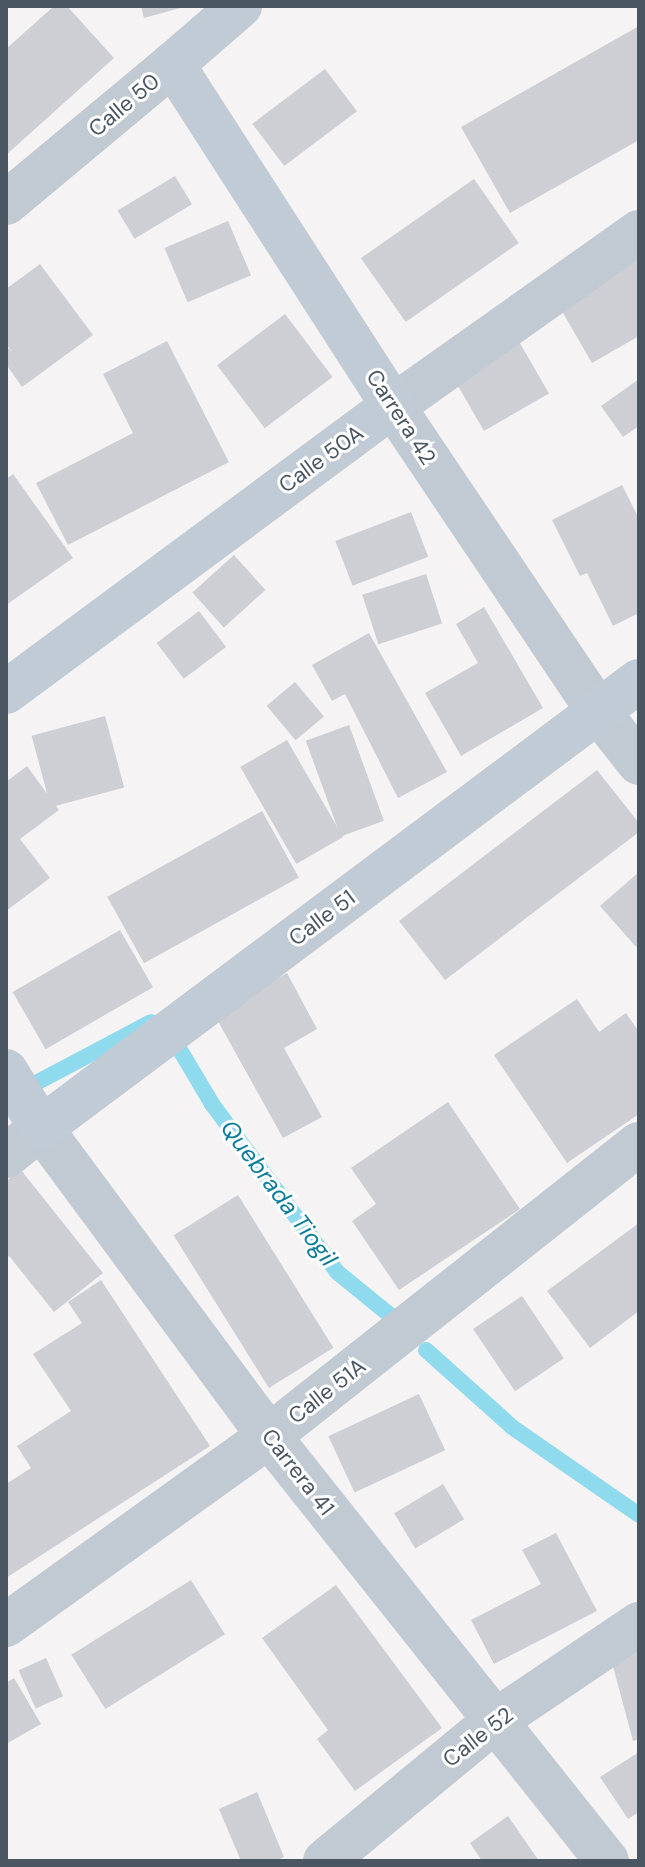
<!DOCTYPE html>
<style>
body{margin:0}
#map{position:relative;width:645px;height:1867px;overflow:hidden;background:#f5f3f3;font-family:"DM Sans",sans-serif}
div>[style]{position:absolute}
.stream>*{height:16px;margin:-8px;padding:0 8px;transform-origin:8px;border-radius:8px;background:#90daee}
.building>*{inset:0;background:#cdcfd5;transform-origin:0 0}
.street>*{height:44px;margin:-22px;padding:0 22px;transform-origin:22px;border-radius:22px;background:#c1cad2}
.secondary>*{height:44px;margin:-22px;padding:0 22px;transform-origin:22px;border-radius:22px;background:#c1cbd6}
span{translate:-50% -50%;white-space:nowrap;text-align:center;line-height:1.15;-webkit-text-stroke:6px #fff;paint-order:stroke}
.street-label{font-size:22px;color:#4a5661}
.water-label{font-size:24px;color:#0c7c9b;font-style:italic}
.frame{position:absolute;inset:0;border:8px solid #4a5661;pointer-events:none}
</style>
<div id="map">
<div class="stream">
<i style="left:180px;top:1050px;width:63px;rotate:59.3deg"></i>
<i style="left:212px;top:1104px;width:209px;rotate:53.3deg"></i>
<i style="left:337px;top:1272px;width:76px;rotate:39.1deg"></i>
<i style="left:36px;top:1083px;width:130px;rotate:-27.9deg"></i>
<i style="left:426px;top:1350px;width:115px;rotate:41.8deg"></i>
<i style="left:512px;top:1427px;width:155px;rotate:34.7deg"></i>
</div>
<div class="building">
<i style="clip-path:polygon(54px 6px,67px 6px,114px 58px,6px 155px,6px 49px)"></i>
<i style="clip-path:polygon(141px 6px,183px 6px,184px 7px,144px 18px)"></i>
<i style="clip-path:polygon(639px 26px,639px 140px,510px 213px,461px 127px)"></i>
<i style="left:325px;top:69px;width:53px;height:91px;rotate:53deg"></i>
<i style="left:175px;top:176px;width:33px;height:67px;rotate:59deg"></i>
<i style="left:474px;top:179px;width:78px;height:138px;rotate:55deg"></i>
<i style="left:228px;top:221px;width:59px;height:69px;rotate:67deg"></i>
<i style="clip-path:polygon(639px 252px,639px 336px,592px 363px,556px 301px)"></i>
<i style="clip-path:polygon(40px 264px,93px 335px,22px 387px,6px 364px,6px 346px,12px 352px,6px 344px,6px 289px)"></i>
<i style="left:285px;top:314px;width:79px;height:85px;rotate:53deg"></i>
<i style="left:517px;top:338px;width:64px;height:75px;rotate:60deg"></i>
<i style="clip-path:polygon(167px 341px,229px 462px,68px 545px,36px 483px,133px 433px,103px 374px)"></i>
<i style="clip-path:polygon(639px 379px,639px 426px,623px 437px,601px 406px)"></i>
<i style="clip-path:polygon(13px 474px,73px 558px,6px 605px,6px 479px)"></i>
<i style="clip-path:polygon(622px 485px,639px 519px,639px 613px,613px 626px,587px 573px,580px 576px,552px 520px)"></i>
<i style="left:411px;top:512px;width:48px;height:81px;rotate:69deg"></i>
<i style="left:234px;top:555px;width:47px;height:56px;rotate:48deg"></i>
<i style="left:426px;top:574px;width:52px;height:67px;rotate:72deg"></i>
<i style="clip-path:polygon(484px 607px,543px 708px,461px 756px,425px 693px,478px 663px,456px 624px)"></i>
<i style="left:199px;top:611px;width:45px;height:53px;rotate:53deg"></i>
<i style="clip-path:polygon(369px 633px,447px 772px,398px 798px,345px 694px,332px 701px,312px 665px)"></i>
<i style="left:295px;top:682px;width:45px;height:37px;rotate:50deg"></i>
<i style="left:105px;top:716px;width:74px;height:76px;rotate:75deg"></i>
<i style="left:349px;top:725px;width:102px;height:46px;rotate:70deg"></i>
<i style="left:287px;top:740px;width:112px;height:54px;rotate:60deg"></i>
<i style="clip-path:polygon(27px 766px,59px 810px,20px 839px,50px 878px,6px 911px,6px 782px)"></i>
<i style="clip-path:polygon(597px 770px,639px 823px,639px 832px,445px 980px,399px 921px)"></i>
<i style="left:262px;top:811px;width:76px;height:177px;rotate:61deg"></i>
<i style="clip-path:polygon(639px 872px,639px 944px,636px 947px,600px 906px)"></i>
<i style="left:120px;top:930px;width:66px;height:124px;rotate:60deg"></i>
<i style="clip-path:polygon(287px 973px,317px 1029px,284px 1048px,322px 1117px,283px 1138px,214px 1014px)"></i>
<i style="clip-path:polygon(577px 999px,599px 1032px,626px 1013px,639px 1032px,639px 1114px,567px 1163px,494px 1055px)"></i>
<i style="clip-path:polygon(448px 1102px,520px 1209px,399px 1290px,352px 1221px,376px 1204px,351px 1168px)"></i>
<i style="clip-path:polygon(21px 1170px,103px 1273px,54px 1312px,9px 1256px,6px 1258px,6px 1181px)"></i>
<i style="left:238px;top:1195px;width:180px;height:76px;rotate:58deg"></i>
<i style="clip-path:polygon(639px 1223px,639px 1311px,590px 1348px,547px 1291px)"></i>
<i style="clip-path:polygon(101px 1280px,210px 1446px,6px 1578px,6px 1484px,31px 1468px,17px 1446px,71px 1411px,33px 1354px,82px 1323px,68px 1302px)"></i>
<i style="left:522px;top:1296px;width:75px;height:59px;rotate:56deg"></i>
<i style="left:419px;top:1394px;width:62px;height:100px;rotate:65deg"></i>
<i style="left:443px;top:1484px;width:41px;height:57px;rotate:59deg"></i>
<i style="clip-path:polygon(556px 1533px,597px 1611px,494px 1664px,471px 1620px,541px 1584px,522px 1550px)"></i>
<i style="left:191px;top:1580px;width:64px;height:141px;rotate:58deg"></i>
<i style="clip-path:polygon(336px 1585px,442px 1728px,355px 1791px,317px 1739px,328px 1730px,262px 1638px)"></i>
<i style="clip-path:polygon(639px 1651px,639px 1739px,633px 1741px,611px 1659px)"></i>
<i style="left:46px;top:1658px;width:42px;height:30px;rotate:66deg"></i>
<i style="clip-path:polygon(14px 1678px,41px 1724px,6px 1744px,6px 1683px)"></i>
<i style="clip-path:polygon(639px 1752px,639px 1812px,628px 1819px,600px 1777px)"></i>
<i style="clip-path:polygon(257px 1792px,284px 1857px,275px 1861px,241px 1861px,219px 1809px)"></i>
<i style="clip-path:polygon(508px 1816px,539px 1861px,482px 1861px,470px 1843px)"></i>
</div>
<div class="street">
<i style="left:6px;top:203px;width:217px;rotate:-39.8deg"></i>
<i style="left:639px;top:232px;width:301px;rotate:144.7deg"></i>
<i style="left:393px;top:406px;width:367px;rotate:56.1deg"></i>
<i style="left:598px;top:711px;width:66px;rotate:51.7deg"></i>
<i style="left:6px;top:1156px;width:45px;rotate:-38.7deg"></i>
<i style="left:41px;top:1128px;width:383px;rotate:53.5deg"></i>
<i style="left:269px;top:1436px;width:543px;rotate:51.5deg"></i>
<i style="left:6px;top:1625px;width:324px;rotate:-35.7deg"></i>
<i style="left:269px;top:1436px;width:471px;rotate:-38.3deg"></i>
<i style="left:325px;top:1861px;width:220px;rotate:-39.5deg"></i>
<i style="left:495px;top:1721px;width:174px;rotate:-34deg"></i>
</div>
<div class="secondary">
<i style="left:6px;top:692px;width:481px;rotate:-36.5deg"></i>
<i style="left:393px;top:406px;width:407px;rotate:-122.8deg"></i>
<i style="left:173px;top:64px;width:89px;rotate:-40.9deg"></i>
<i style="left:6px;top:1071px;width:67px;rotate:58.4deg"></i>
<i style="left:41px;top:1128px;width:747px;rotate:-36.78deg"></i>
</div>
<div class="street-label">
<span style="left:124px;top:105px;rotate:-40deg">Calle 50</span>
<span style="left:401px;top:417px;rotate:57deg">Carrera 42</span>
<span style="left:321px;top:459px;rotate:-36deg">Calle 50A</span>
<span style="left:322px;top:918px;rotate:-37deg">Calle 51</span>
<span style="left:327px;top:1391px;rotate:-38deg">Calle 51A</span>
<span style="left:298px;top:1472px;rotate:52deg">Carrera 41</span>
<span style="left:478px;top:1737px;rotate:-38deg">Calle 52</span>
</div>
<div class="water-label">
<span style="left:279px;top:1193px;rotate:53deg">Quebrada Tiogil</span>
</div>
<div class="frame"></div>
</div>
